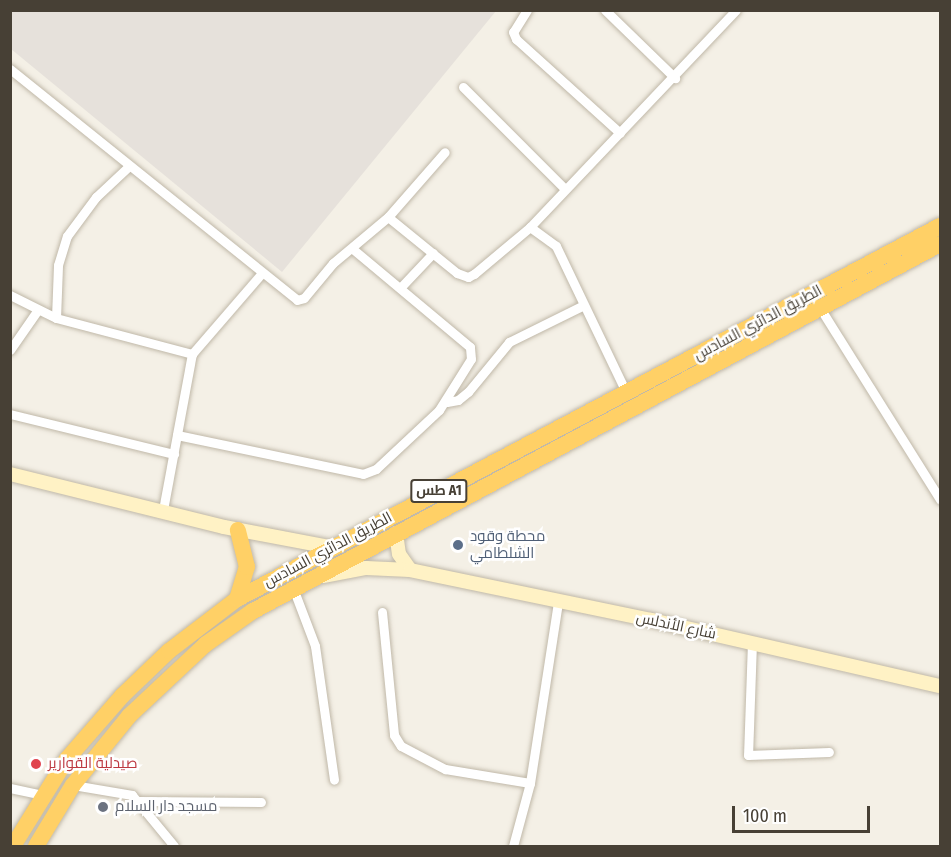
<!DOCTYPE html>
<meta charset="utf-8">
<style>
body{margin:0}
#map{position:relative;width:951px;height:857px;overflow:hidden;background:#f4f0e6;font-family:"Fira Sans Condensed",Cairo,sans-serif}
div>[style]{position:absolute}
.industrial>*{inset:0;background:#e6e1db}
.roads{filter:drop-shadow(0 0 2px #c0b8a8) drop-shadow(0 0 2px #c0b8a8)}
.street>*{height:9px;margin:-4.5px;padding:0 4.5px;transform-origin:4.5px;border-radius:4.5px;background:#fff}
.secondary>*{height:14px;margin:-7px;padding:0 7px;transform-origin:7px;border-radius:7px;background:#fff2c5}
.highway>*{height:16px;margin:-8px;padding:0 8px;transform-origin:8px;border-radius:8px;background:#ffd066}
.dots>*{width:16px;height:16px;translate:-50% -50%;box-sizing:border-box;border:3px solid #fff;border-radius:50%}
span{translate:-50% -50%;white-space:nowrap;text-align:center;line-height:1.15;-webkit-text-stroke:5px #fff;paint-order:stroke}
.shield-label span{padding:2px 4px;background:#fff;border:2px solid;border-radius:4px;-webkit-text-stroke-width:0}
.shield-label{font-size:14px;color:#474035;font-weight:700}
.street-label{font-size:15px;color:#474035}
.service-label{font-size:15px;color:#4e5e75}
.left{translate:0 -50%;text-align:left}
.health-label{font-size:15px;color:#be3a42}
.worship-label{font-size:15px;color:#5b616d}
.frame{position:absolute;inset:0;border:12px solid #474035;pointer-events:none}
.scale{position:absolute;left:732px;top:806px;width:138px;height:27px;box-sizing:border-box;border:3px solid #474035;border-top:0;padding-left:8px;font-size:18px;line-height:21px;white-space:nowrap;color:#474035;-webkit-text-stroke:4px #fff;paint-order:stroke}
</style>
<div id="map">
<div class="industrial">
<i style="clip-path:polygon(10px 11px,11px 10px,496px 11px,282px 272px,11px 49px)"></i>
</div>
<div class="roads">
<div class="street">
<i style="left:527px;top:10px;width:26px;rotate:122deg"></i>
<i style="left:513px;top:32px;width:8px;rotate:67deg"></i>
<i style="left:516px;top:39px;width:140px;rotate:42.1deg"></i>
<i style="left:605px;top:10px;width:98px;rotate:44.2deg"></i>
<i style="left:10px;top:69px;width:368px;rotate:38.8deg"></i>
<i style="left:297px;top:300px;width:7px;rotate:-16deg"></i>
<i style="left:304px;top:298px;width:45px;rotate:-50.4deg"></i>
<i style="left:333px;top:263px;width:72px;rotate:-39.9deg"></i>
<i style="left:388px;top:217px;width:86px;rotate:-48.8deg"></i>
<i style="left:463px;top:87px;width:143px;rotate:45deg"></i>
<i style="left:388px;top:217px;width:89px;rotate:39.1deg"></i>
<i style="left:457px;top:273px;width:12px;rotate:20deg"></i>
<i style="left:468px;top:277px;width:7px;rotate:-27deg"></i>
<i style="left:474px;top:274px;width:73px;rotate:-40deg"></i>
<i style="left:530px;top:227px;width:299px;rotate:-46.5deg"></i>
<i style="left:530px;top:227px;width:32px;rotate:36deg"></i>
<i style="left:556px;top:246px;width:162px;rotate:64.4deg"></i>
<i style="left:400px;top:288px;width:48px;rotate:-46.7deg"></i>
<i style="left:10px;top:295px;width:51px;rotate:26.6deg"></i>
<i style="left:56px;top:318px;width:141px;rotate:14.8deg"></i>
<i style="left:820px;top:308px;width:226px;rotate:57.9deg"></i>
<i style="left:56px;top:318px;width:53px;rotate:-87.8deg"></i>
<i style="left:58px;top:265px;width:30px;rotate:-73deg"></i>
<i style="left:67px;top:236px;width:49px;rotate:-53.4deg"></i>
<i style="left:96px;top:197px;width:45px;rotate:-43.2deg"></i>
<i style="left:10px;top:350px;width:47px;rotate:-55.3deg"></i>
<i style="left:447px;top:402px;width:11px;rotate:-10deg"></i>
<i style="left:458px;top:400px;width:13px;rotate:-39deg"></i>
<i style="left:468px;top:392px;width:65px;rotate:-50.6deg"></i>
<i style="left:509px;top:342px;width:81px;rotate:-26.3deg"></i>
<i style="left:10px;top:414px;width:169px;rotate:13.7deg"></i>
<i style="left:177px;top:435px;width:190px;rotate:11.8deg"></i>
<i style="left:363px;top:474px;width:14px;rotate:-21deg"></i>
<i style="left:376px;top:469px;width:86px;rotate:-43.1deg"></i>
<i style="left:439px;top:410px;width:60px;rotate:-57.9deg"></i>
<i style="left:471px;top:359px;width:12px;rotate:-95deg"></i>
<i style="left:470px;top:347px;width:153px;rotate:-140.1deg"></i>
<i style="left:163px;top:510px;width:159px;rotate:-79.5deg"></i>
<i style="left:192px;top:354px;width:106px;rotate:-49.2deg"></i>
<i style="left:293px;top:588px;width:62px;rotate:69.2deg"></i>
<i style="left:315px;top:646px;width:135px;rotate:81.9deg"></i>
<i style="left:382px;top:612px;width:124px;rotate:84.4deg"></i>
<i style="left:394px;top:735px;width:13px;rotate:58deg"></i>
<i style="left:401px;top:746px;width:50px;rotate:27.6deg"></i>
<i style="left:445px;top:769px;width:86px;rotate:9.4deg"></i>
<i style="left:752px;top:642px;width:113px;rotate:92deg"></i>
<i style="left:748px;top:755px;width:81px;rotate:-2.1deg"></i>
<i style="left:73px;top:785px;width:60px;rotate:9.6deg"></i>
<i style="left:132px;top:795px;width:66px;rotate:50.5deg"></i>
<i style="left:10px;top:788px;width:33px;rotate:12deg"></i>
<i style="left:139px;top:801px;width:122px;rotate:0.5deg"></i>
<i style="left:513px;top:846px;width:65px;rotate:-74.9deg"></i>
<i style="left:530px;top:783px;width:183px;rotate:-81.2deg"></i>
</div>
<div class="secondary">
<i style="left:10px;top:474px;width:220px;rotate:13.9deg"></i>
<i style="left:224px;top:527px;width:108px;rotate:10.7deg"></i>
<i style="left:396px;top:533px;width:21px;rotate:82deg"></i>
<i style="left:399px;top:554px;width:19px;rotate:55deg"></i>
<i style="left:323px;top:576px;width:44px;rotate:-10.5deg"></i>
<i style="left:366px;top:568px;width:44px;rotate:2.6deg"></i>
<i style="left:410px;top:570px;width:246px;rotate:11.7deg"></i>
<i style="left:651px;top:620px;width:296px;rotate:12.9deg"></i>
</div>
<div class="highway">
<i style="left:237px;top:599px;width:34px;rotate:-73deg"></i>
<i style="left:247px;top:567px;width:38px;rotate:-104deg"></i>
<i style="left:13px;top:846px;width:102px;rotate:-58.2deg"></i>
<i style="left:67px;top:759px;width:84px;rotate:-48.9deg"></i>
<i style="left:122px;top:696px;width:65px;rotate:-43.8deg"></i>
<i style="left:169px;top:651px;width:86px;rotate:-37.4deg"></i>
<i style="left:237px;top:599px;width:796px;rotate:-27.95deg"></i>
<i style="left:36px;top:846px;width:71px;rotate:-58.8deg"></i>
<i style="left:73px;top:785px;width:89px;rotate:-50.9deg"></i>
<i style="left:129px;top:716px;width:105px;rotate:-43.1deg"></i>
<i style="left:206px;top:644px;width:57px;rotate:-35.1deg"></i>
<i style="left:253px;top:611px;width:779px;rotate:-28.11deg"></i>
</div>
</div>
<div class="dots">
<i style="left:458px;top:545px;background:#5c6f8a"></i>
<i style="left:36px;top:764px;background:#e0444e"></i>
<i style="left:103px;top:807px;background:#6b7280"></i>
</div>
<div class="shield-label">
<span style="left:439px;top:491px">طس A1</span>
</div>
<div class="street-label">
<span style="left:758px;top:323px;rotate:-28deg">الطريق الدائري السادس</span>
<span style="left:328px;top:550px;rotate:-28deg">الطريق الدائري السادس</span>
<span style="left:676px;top:626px;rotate:12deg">شارع الأندلس</span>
</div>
<div class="service-label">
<span class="left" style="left:470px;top:545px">محطة وقود<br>الشلطامي</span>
</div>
<div class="health-label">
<span class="left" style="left:48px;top:764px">صيدلية القوارير</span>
</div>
<div class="worship-label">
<span class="left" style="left:115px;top:807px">مسجد دار السلام</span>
</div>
<div class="frame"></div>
<div class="scale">100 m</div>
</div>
